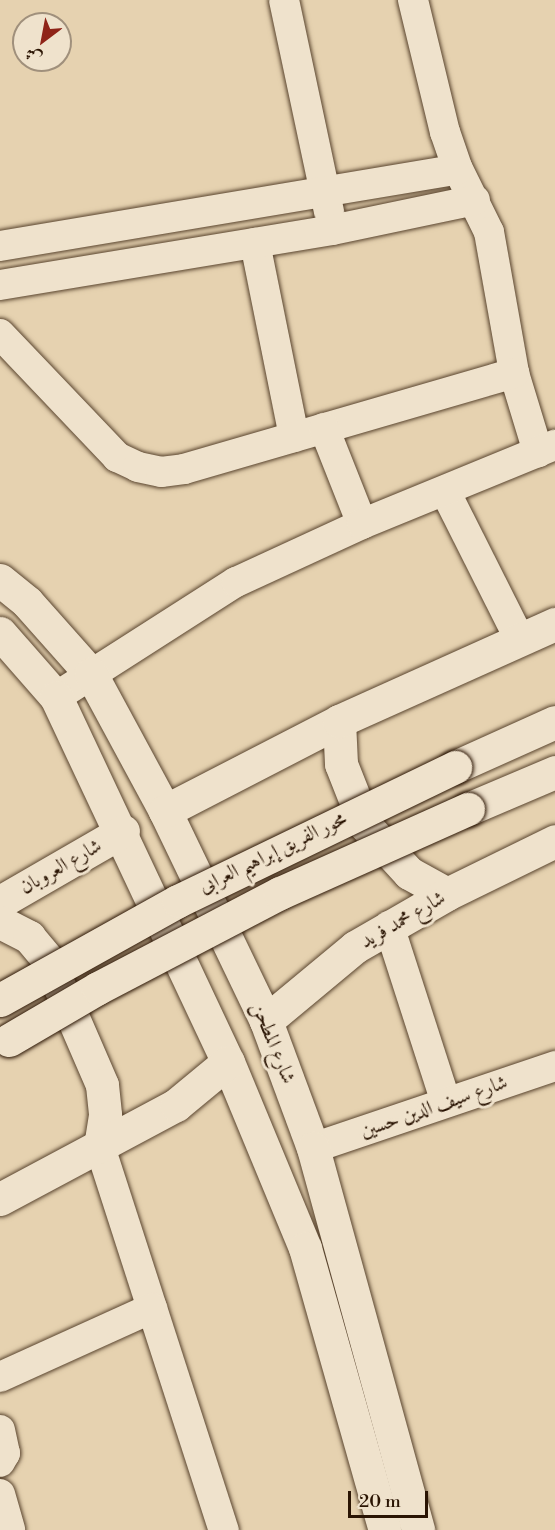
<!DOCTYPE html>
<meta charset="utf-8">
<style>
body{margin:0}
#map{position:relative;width:555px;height:1530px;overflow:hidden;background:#e6d2b0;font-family:"Libre Bodoni",Amiri,serif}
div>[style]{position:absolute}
.roads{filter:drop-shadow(0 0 2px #59442e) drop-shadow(0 0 2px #59442e)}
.minor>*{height:30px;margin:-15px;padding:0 15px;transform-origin:15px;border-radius:15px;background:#efe2cc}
.tertiary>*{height:33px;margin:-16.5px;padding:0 16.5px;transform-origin:16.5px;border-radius:16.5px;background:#efe2cc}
.secondary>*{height:33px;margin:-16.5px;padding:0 16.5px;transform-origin:16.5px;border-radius:16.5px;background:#efe2cc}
.bridges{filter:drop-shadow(0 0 2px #2a1403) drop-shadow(0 0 2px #2a1403)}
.secondary-bridge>*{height:33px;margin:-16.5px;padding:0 16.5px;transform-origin:16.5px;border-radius:16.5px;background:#efe2cc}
span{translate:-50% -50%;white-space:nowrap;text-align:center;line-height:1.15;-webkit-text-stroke:6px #efe2cc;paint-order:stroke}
.street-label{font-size:20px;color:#2a1403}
.north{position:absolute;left:12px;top:12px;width:60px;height:60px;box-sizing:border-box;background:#efe2cc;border:2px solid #a0907c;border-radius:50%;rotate:212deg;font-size:16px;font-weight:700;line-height:24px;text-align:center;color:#2a1403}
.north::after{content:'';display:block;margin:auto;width:21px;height:27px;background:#8f2418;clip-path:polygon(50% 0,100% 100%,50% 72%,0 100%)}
.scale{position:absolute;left:348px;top:1491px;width:80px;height:27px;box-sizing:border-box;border:3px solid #2a1403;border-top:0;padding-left:8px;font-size:18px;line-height:21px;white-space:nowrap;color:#2a1403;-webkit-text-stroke:4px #efe2cc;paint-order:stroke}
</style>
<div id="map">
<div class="roads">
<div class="minor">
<i style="left:284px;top:0;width:217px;rotate:78deg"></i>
<i style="left:413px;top:0;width:136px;rotate:76.4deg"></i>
<i style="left:445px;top:132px;width:39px;rotate:71deg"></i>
<i style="left:458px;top:169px;width:70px;rotate:63.8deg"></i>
<i style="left:489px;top:232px;width:143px;rotate:79.9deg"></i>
<i style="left:514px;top:373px;width:83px;rotate:73.1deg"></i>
<i style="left:255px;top:243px;width:198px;rotate:78.6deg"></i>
<i style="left:0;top:246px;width:464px;rotate:-9.5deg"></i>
<i style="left:0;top:285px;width:337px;rotate:-9.4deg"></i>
<i style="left:332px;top:230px;width:146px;rotate:-11.8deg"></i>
<i style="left:0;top:334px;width:170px;rotate:46.4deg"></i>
<i style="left:117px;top:457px;width:23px;rotate:25deg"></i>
<i style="left:138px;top:467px;width:24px;rotate:12deg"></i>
<i style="left:161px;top:472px;width:23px;rotate:-7deg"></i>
<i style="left:184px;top:469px;width:344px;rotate:-16.2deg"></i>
<i style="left:324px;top:428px;width:103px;rotate:68.4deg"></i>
<i style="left:445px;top:491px;width:167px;rotate:63.3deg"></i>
<i style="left:56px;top:697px;width:214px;rotate:-32.6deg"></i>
<i style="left:236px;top:582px;width:139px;rotate:-24.7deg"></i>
<i style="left:362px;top:524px;width:209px;rotate:-22.3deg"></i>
<i style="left:389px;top:926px;width:185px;rotate:72.1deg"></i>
<i style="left:100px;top:1147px;width:403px;rotate:72.1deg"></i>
<i style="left:313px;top:1148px;width:256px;rotate:-18.7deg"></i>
<i style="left:0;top:1377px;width:167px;rotate:-24.4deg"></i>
<i style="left:0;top:1430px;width:24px;rotate:78deg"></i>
<i style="left:5px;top:1453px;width:10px;rotate:119deg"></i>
<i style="left:0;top:1494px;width:37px;rotate:74deg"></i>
</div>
<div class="tertiary">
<i style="left:0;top:580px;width:35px;rotate:39deg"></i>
<i style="left:27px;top:602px;width:96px;rotate:48.4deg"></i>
<i style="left:91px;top:674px;width:156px;rotate:61.6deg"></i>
<i style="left:165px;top:811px;width:233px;rotate:64.3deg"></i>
<i style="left:266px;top:1021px;width:135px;rotate:69.7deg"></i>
<i style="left:313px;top:1148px;width:396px;rotate:74.6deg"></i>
<i style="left:0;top:633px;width:85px;rotate:48.8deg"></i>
<i style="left:56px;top:697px;width:403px;rotate:64.8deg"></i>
<i style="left:228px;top:1062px;width:201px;rotate:67.5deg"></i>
<i style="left:305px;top:1248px;width:293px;rotate:74.2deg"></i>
<i style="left:339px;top:721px;width:43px;rotate:87.3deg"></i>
<i style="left:341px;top:764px;width:66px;rotate:68.5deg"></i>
<i style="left:365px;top:825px;width:65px;rotate:47.5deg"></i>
<i style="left:409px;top:873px;width:43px;rotate:28.9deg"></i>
<i style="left:165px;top:811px;width:196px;rotate:-27.3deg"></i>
<i style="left:339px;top:721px;width:237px;rotate:-24.2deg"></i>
<i style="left:0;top:902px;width:142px;rotate:-30deg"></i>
<i style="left:0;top:922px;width:33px;rotate:27deg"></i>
<i style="left:29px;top:937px;width:30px;rotate:50deg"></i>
<i style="left:48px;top:960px;width:136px;rotate:66.6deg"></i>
<i style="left:102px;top:1085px;width:30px;rotate:84deg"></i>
<i style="left:105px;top:1115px;width:32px;rotate:99deg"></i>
<i style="left:266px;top:1021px;width:116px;rotate:-39.7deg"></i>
<i style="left:355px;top:947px;width:106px;rotate:-29.9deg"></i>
<i style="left:447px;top:894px;width:120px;rotate:-26.1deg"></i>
<i style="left:0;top:1199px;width:200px;rotate:-28.1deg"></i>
<i style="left:176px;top:1105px;width:67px;rotate:-39.6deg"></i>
</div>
<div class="secondary">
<i style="left:455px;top:767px;width:110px;rotate:-24.2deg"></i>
<i style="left:468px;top:809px;width:95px;rotate:-23deg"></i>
</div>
</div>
<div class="bridges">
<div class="secondary-bridge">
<i style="left:0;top:1000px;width:204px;rotate:-29.1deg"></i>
<i style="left:178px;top:901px;width:308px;rotate:-25.8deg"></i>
<i style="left:9px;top:1040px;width:103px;rotate:-30.3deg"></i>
<i style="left:98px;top:988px;width:205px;rotate:-27.6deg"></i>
<i style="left:280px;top:893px;width:206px;rotate:-24.1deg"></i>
</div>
</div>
<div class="street-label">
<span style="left:273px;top:853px;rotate:-26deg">محور الفريق إبراهيم العرابى</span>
<span style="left:61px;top:867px;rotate:-30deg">شارع العروبان</span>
<span style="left:403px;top:920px;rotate:-30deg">شارع محمد فريد</span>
<span style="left:273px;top:1043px;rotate:68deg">شارع المطحن</span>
<span style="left:434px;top:1107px;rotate:-19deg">شارع سيف الدين حسين</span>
</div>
<div class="north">ش</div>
<div class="scale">20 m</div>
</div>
